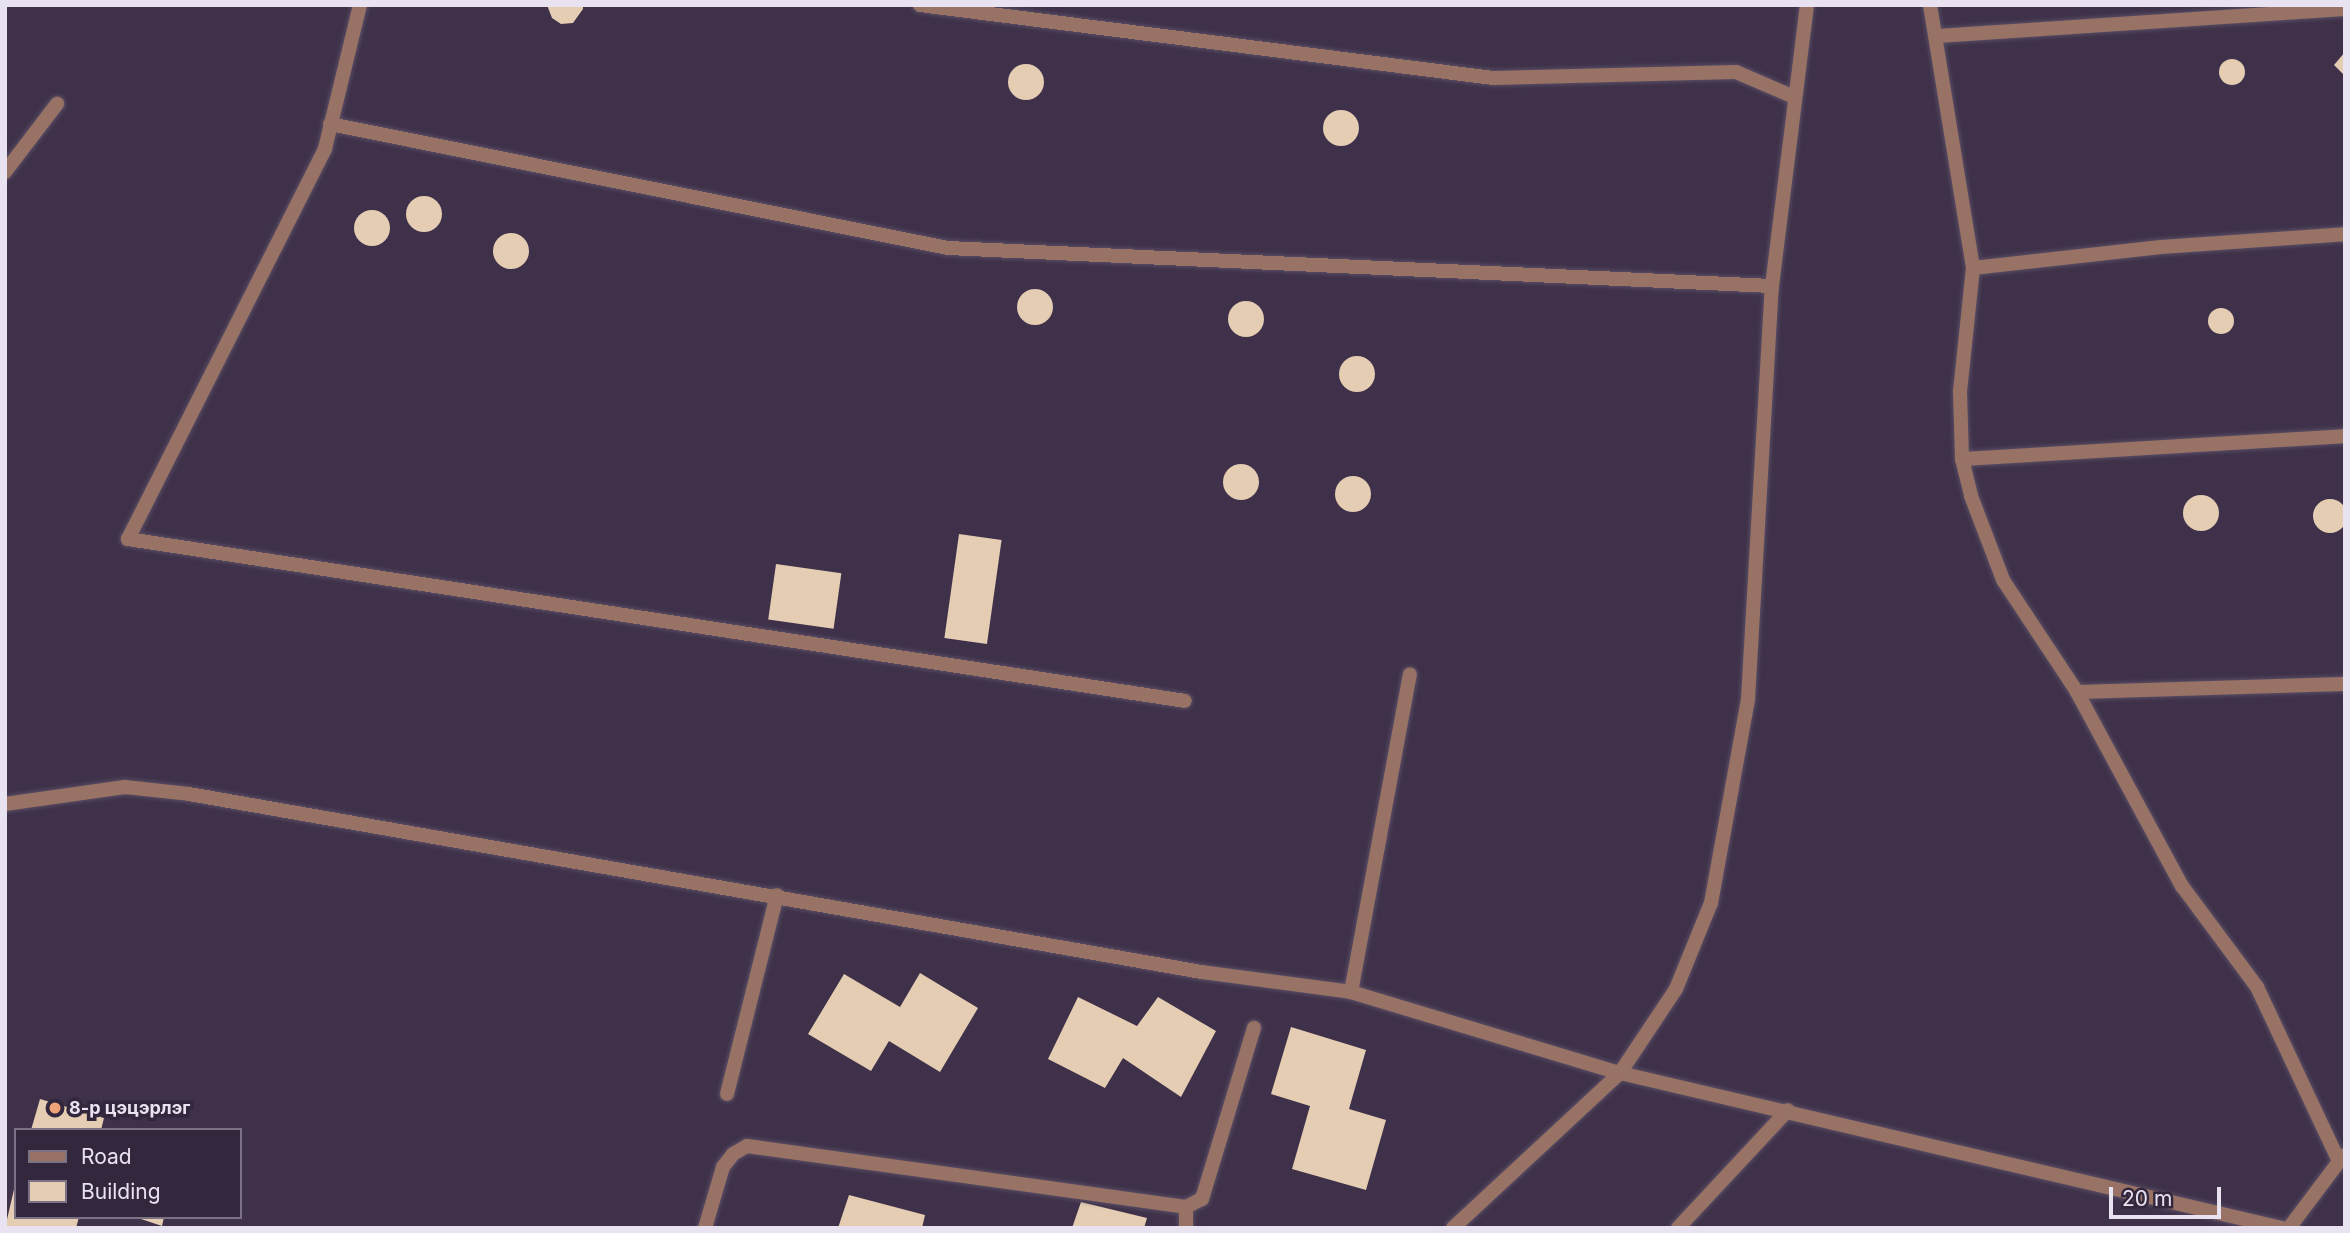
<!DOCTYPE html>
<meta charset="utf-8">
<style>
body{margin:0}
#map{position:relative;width:2350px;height:1233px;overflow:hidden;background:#3e3149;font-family:Inter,sans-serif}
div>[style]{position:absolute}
.building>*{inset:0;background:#e4cdb3;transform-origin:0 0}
.round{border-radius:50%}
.roads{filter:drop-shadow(0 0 2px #594d64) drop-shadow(0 0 2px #594d64)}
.service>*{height:14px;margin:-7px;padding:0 7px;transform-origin:7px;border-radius:7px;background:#977265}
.minor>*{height:14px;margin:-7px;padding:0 7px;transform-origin:7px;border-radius:7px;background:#977265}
.tertiary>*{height:14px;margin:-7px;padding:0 7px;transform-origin:7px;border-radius:7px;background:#977265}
.dots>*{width:19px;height:19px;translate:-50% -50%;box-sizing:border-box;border:4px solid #33273e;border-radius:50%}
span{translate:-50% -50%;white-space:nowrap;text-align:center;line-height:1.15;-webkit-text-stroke:7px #33273e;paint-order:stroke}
.poi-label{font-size:18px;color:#e9e2f1;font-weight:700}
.left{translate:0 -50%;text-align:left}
.frame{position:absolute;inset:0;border:7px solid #e9e2f1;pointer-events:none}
.legend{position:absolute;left:14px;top:1128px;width:228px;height:91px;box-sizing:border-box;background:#33273e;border:2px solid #7c7286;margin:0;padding:9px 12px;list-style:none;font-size:21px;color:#e9e2f1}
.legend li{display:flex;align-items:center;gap:14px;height:35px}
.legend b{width:35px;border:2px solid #7c7286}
.scale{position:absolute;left:2109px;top:1187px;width:112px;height:32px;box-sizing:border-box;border:4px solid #e9e2f1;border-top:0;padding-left:9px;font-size:21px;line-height:24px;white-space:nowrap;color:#e9e2f1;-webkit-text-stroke:5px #33273e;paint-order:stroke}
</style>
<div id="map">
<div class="building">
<i style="clip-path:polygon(547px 5px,583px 5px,583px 9px,573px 23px,561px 24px,552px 18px)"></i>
<i style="clip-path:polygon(2345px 52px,2345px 76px,2334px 65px)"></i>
<i class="round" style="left:2219px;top:59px;width:26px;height:26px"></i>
<i class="round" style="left:1008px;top:64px;width:36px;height:36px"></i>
<i class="round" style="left:1323px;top:110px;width:36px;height:36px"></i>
<i class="round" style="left:406px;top:196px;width:36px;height:36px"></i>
<i class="round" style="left:354px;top:210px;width:36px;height:36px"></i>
<i class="round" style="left:493px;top:233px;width:36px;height:36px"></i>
<i class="round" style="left:1017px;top:289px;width:36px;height:36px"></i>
<i class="round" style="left:1228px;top:301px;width:36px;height:36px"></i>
<i class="round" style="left:2208px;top:308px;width:26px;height:26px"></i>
<i class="round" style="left:1339px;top:356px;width:36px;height:36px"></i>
<i class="round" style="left:1223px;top:464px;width:36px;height:36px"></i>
<i class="round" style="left:1335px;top:476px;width:36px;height:36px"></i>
<i class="round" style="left:2183px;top:495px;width:36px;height:36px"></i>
<i class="round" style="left:2313px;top:499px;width:34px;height:34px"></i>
<i style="left:959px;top:534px;width:43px;height:105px;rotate:8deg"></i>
<i style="left:776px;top:564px;width:66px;height:56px;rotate:8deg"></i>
<i style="clip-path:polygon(920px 973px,978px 1008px,940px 1072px,889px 1041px,871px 1071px,808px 1034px,844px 974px,900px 1007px)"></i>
<i style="clip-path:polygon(1078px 997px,1137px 1026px,1158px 997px,1216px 1031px,1181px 1097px,1123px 1058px,1105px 1088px,1048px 1059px)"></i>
<i style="clip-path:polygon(1291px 1027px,1366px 1050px,1349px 1109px,1386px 1120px,1366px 1190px,1292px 1169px,1310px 1106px,1271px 1094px)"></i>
<i style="clip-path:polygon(40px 1099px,104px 1118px,101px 1130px,31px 1130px)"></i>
<i style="clip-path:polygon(15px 1185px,16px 1217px,79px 1217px,76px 1228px,5px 1228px)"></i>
<i style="clip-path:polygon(849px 1195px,925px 1215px,922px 1228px,838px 1228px)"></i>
<i style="clip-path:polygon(1081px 1202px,1147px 1218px,1144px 1228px,1072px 1228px)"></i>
<i style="clip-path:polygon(135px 1217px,164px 1217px,162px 1226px)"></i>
</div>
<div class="roads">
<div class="service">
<i style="left:727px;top:1094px;width:205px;rotate:-75.9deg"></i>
<i style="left:1186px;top:1207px;width:21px;rotate:90deg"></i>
<i style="left:705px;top:1228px;width:64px;rotate:-73.6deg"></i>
<i style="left:723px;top:1167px;width:16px;rotate:-52deg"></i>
<i style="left:733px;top:1154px;width:16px;rotate:-30deg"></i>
<i style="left:747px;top:1146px;width:443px;rotate:7.9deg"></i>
<i style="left:1186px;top:1207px;width:18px;rotate:-27deg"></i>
<i style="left:1202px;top:1199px;width:179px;rotate:-73.1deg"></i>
<i style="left:1678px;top:1228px;width:161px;rotate:-47deg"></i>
</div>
<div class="minor">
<i style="left:360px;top:5px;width:148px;rotate:103.7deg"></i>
<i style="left:325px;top:149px;width:437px;rotate:116.8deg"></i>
<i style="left:128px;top:539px;width:1069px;rotate:8.71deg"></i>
<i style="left:920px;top:5px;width:578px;rotate:7.26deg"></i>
<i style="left:1493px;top:78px;width:243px;rotate:-1.4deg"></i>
<i style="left:1736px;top:72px;width:63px;rotate:23.3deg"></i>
<i style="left:1930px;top:5px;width:266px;rotate:80.7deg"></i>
<i style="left:1973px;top:268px;width:124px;rotate:96deg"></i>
<i style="left:1960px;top:391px;width:68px;rotate:88.3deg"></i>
<i style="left:1962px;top:459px;width:38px;rotate:76deg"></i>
<i style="left:1971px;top:496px;width:90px;rotate:69.1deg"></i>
<i style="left:2003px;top:580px;width:134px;rotate:56.5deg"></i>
<i style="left:2077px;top:692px;width:221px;rotate:61.6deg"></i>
<i style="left:2182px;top:886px;width:126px;rotate:53.4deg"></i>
<i style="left:2257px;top:987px;width:192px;rotate:64.8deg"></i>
<i style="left:1937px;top:36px;width:409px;rotate:-3.8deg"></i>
<i style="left:330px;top:124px;width:630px;rotate:11.35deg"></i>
<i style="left:948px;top:248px;width:825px;rotate:2.64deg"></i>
<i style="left:5px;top:172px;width:86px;rotate:-52.6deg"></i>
<i style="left:1973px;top:268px;width:189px;rotate:-6.4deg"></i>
<i style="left:2161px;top:247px;width:184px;rotate:-4deg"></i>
<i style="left:1962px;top:459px;width:384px;rotate:-3.4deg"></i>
<i style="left:2077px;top:692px;width:268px;rotate:-1.7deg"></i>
<i style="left:1351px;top:992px;width:323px;rotate:-79.5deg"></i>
<i style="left:2289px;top:1228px;width:91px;rotate:-53deg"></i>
</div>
<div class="tertiary">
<i style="left:5px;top:804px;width:121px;rotate:-8.1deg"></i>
<i style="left:125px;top:787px;width:64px;rotate:6.2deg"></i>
<i style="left:189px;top:794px;width:1029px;rotate:9.97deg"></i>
<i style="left:1202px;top:972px;width:150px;rotate:7.6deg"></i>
<i style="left:1351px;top:992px;width:281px;rotate:16.8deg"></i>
<i style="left:1620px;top:1073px;width:680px;rotate:13.18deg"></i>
<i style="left:1453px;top:1228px;width:228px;rotate:-42.9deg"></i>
<i style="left:1620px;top:1073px;width:101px;rotate:-56.3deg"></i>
<i style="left:1676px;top:989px;width:93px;rotate:-67.9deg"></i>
<i style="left:1711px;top:903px;width:207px;rotate:-79.7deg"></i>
<i style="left:1748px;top:699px;width:414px;rotate:-86.7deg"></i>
<i style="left:1772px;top:286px;width:283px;rotate:-82.9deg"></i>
</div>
</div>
<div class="dots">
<i style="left:55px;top:1108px;background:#f0a279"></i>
</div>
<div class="poi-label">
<span class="left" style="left:69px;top:1108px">8-р цэцэрлэг</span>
</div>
<div class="frame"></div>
<ul class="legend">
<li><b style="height:9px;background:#977265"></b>Road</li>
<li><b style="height:19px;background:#e4cdb3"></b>Building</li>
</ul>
<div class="scale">20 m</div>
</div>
